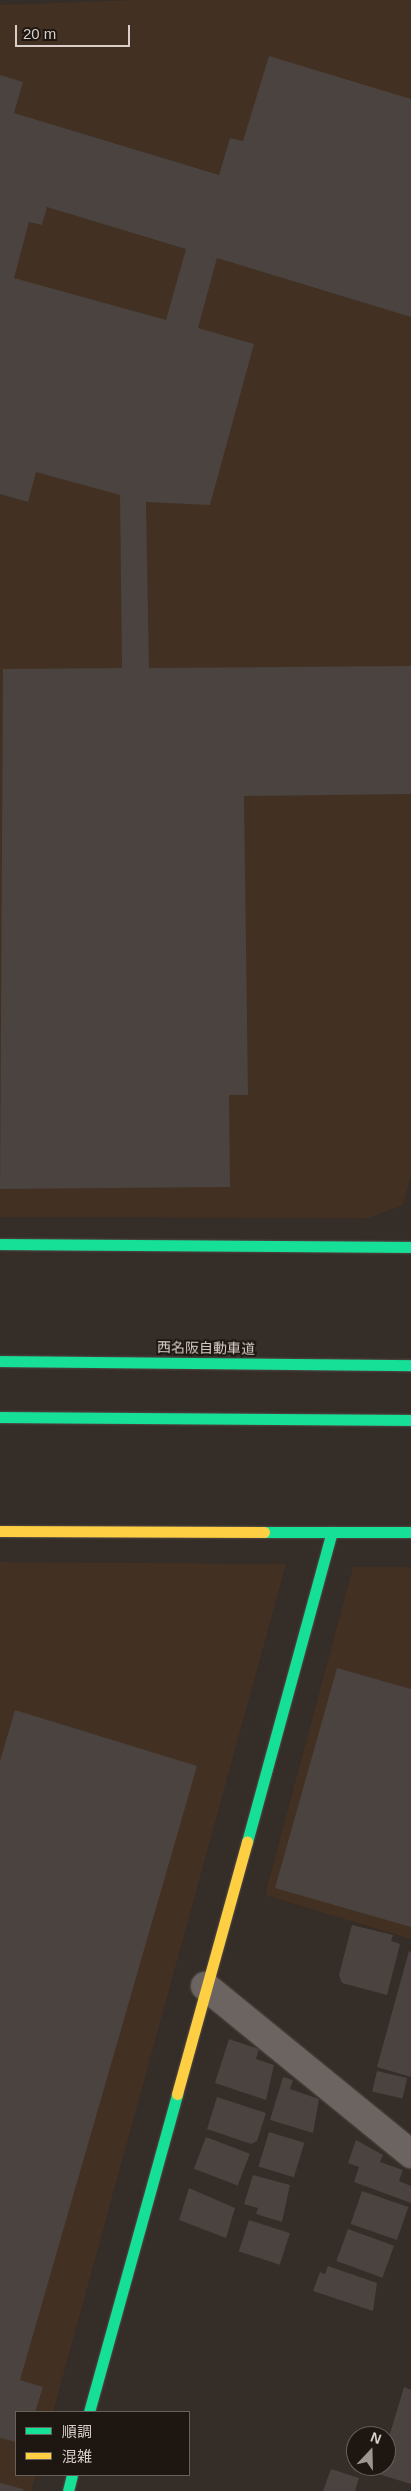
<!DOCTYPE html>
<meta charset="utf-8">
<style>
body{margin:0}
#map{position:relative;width:411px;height:2491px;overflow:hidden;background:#352d27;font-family:Helvetica,"Noto Sans JP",sans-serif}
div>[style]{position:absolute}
.built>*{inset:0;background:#423022}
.building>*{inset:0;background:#4a433f;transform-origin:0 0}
.roads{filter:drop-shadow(0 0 1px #514a45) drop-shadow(0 0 1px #514a45)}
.street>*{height:28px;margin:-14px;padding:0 14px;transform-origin:14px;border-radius:14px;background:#6b6460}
.fast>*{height:11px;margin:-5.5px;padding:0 5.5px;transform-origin:5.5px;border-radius:5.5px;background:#16e098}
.slow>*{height:11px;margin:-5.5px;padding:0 5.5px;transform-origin:5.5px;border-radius:5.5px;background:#ffcf43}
span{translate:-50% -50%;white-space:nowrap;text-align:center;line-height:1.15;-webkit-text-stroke:4px #1d1611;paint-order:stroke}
.street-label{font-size:14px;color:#d9cfc8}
.legend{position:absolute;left:15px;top:2411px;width:175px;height:65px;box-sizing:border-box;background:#1d1611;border:1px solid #68605a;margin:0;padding:6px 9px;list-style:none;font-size:15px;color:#d9cfc8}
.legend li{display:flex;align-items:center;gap:10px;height:25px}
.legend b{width:25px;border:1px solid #68605a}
.north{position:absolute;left:346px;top:2426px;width:50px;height:50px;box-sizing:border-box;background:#1d1611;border:1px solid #68605a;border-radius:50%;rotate:21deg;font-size:14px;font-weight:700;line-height:20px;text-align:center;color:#d9cfc8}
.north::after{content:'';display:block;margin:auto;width:18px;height:22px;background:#a09690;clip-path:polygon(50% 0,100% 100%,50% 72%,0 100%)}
.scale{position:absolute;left:15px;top:25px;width:115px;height:22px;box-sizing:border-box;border:2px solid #d9cfc8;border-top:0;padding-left:6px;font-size:15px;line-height:18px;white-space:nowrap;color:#d9cfc8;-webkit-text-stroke:4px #1d1611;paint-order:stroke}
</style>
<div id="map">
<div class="built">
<i style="clip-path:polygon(137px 0,411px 0,411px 1176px,403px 1205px,369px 1218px,0 1217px,0 5px)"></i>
<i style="clip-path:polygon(0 1562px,286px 1564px,53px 2412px,16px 2412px,16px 2475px,36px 2475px,31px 2491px,0 2491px)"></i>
<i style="clip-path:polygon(353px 1567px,411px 1567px,411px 1939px,265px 1895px)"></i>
</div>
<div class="building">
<i style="clip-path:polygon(evenodd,269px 56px,411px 99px,411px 317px,217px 258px,198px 328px,254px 344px,210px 505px,146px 502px,149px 668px,411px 666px,411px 794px,244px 796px,248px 1095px,229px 1095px,230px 1187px,0 1189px,3px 669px,122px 668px,120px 495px,36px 472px,28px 502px,0 494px,0 75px,23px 82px,14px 113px,219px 175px,230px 138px,243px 141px,269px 56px,47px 207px,186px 249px,166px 320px,14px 278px,29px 222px,42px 225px,47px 207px)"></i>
<i style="clip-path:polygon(337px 1668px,411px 1689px,411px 1927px,275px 1888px)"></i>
<i style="clip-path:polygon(15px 1710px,197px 1766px,20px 2380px,43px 2387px,35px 2412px,16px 2412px,16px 2442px,0 2438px,0 1761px)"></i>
<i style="clip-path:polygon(352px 1925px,393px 1935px,391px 1941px,400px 1944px,387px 1995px,342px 1983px,339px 1975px)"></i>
<i style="clip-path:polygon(409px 1951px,411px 1952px,411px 2077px,377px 2067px)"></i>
<i style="clip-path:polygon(229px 2039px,259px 2049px,256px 2059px,274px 2065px,266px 2100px,215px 2083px)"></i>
<i style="left:377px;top:2071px;width:31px;height:21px;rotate:13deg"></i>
<i style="clip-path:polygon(283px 2077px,293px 2080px,290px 2089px,319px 2099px,313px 2133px,270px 2120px)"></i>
<i style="clip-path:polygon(217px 2097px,266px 2113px,257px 2141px,251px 2144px,207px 2129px)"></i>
<i style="left:269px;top:2132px;width:37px;height:36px;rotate:17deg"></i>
<i style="left:206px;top:2137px;width:47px;height:34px;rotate:21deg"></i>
<i style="clip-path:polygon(356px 2140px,383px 2155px,380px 2162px,403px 2170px,399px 2181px,411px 2186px,411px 2203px,354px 2182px,359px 2167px,348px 2163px)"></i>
<i style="clip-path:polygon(253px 2175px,290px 2185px,282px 2222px,256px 2214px,258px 2208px,244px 2204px)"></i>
<i style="clip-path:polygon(189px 2188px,235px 2208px,226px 2238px,179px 2220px)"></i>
<i style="left:362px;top:2191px;width:49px;height:35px;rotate:19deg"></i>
<i style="left:249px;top:2220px;width:43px;height:33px;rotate:18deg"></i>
<i style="left:348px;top:2229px;width:49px;height:34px;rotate:20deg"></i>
<i style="clip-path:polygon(328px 2266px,377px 2283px,373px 2311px,313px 2291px,320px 2272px,325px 2274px)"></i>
<i style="clip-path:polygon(404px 2387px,411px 2390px,411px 2484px,378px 2474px,380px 2466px,386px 2466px,386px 2447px)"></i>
<i style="clip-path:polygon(331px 2469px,359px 2478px,355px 2491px,323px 2491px)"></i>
<i style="clip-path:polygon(0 2483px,23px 2489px,23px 2491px,0 2491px)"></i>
</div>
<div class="roads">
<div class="street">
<i style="left:205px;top:1986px;width:266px;rotate:39.2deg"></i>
</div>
<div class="fast">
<i style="left:0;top:1244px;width:411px;rotate:0.4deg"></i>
<i style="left:0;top:1361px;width:411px;rotate:0.6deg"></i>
<i style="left:0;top:1417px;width:411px;rotate:0.4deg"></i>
<i style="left:264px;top:1532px;width:147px"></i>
<i style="left:247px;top:1842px;width:321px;rotate:-74.7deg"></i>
<i style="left:89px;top:2412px;width:330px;rotate:-74.5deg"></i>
<i style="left:68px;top:2491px;width:16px;rotate:-76deg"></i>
</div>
<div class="slow">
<i style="left:0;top:1531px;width:264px;rotate:0.2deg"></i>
<i style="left:177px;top:2094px;width:262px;rotate:-74.5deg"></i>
</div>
</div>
<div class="street-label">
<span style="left:206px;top:1348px;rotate:1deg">西名阪自動車道</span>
</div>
<ul class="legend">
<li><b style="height:6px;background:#16e098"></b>順調</li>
<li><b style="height:6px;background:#ffcf43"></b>混雑</li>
</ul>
<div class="north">N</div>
<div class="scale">20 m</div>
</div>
